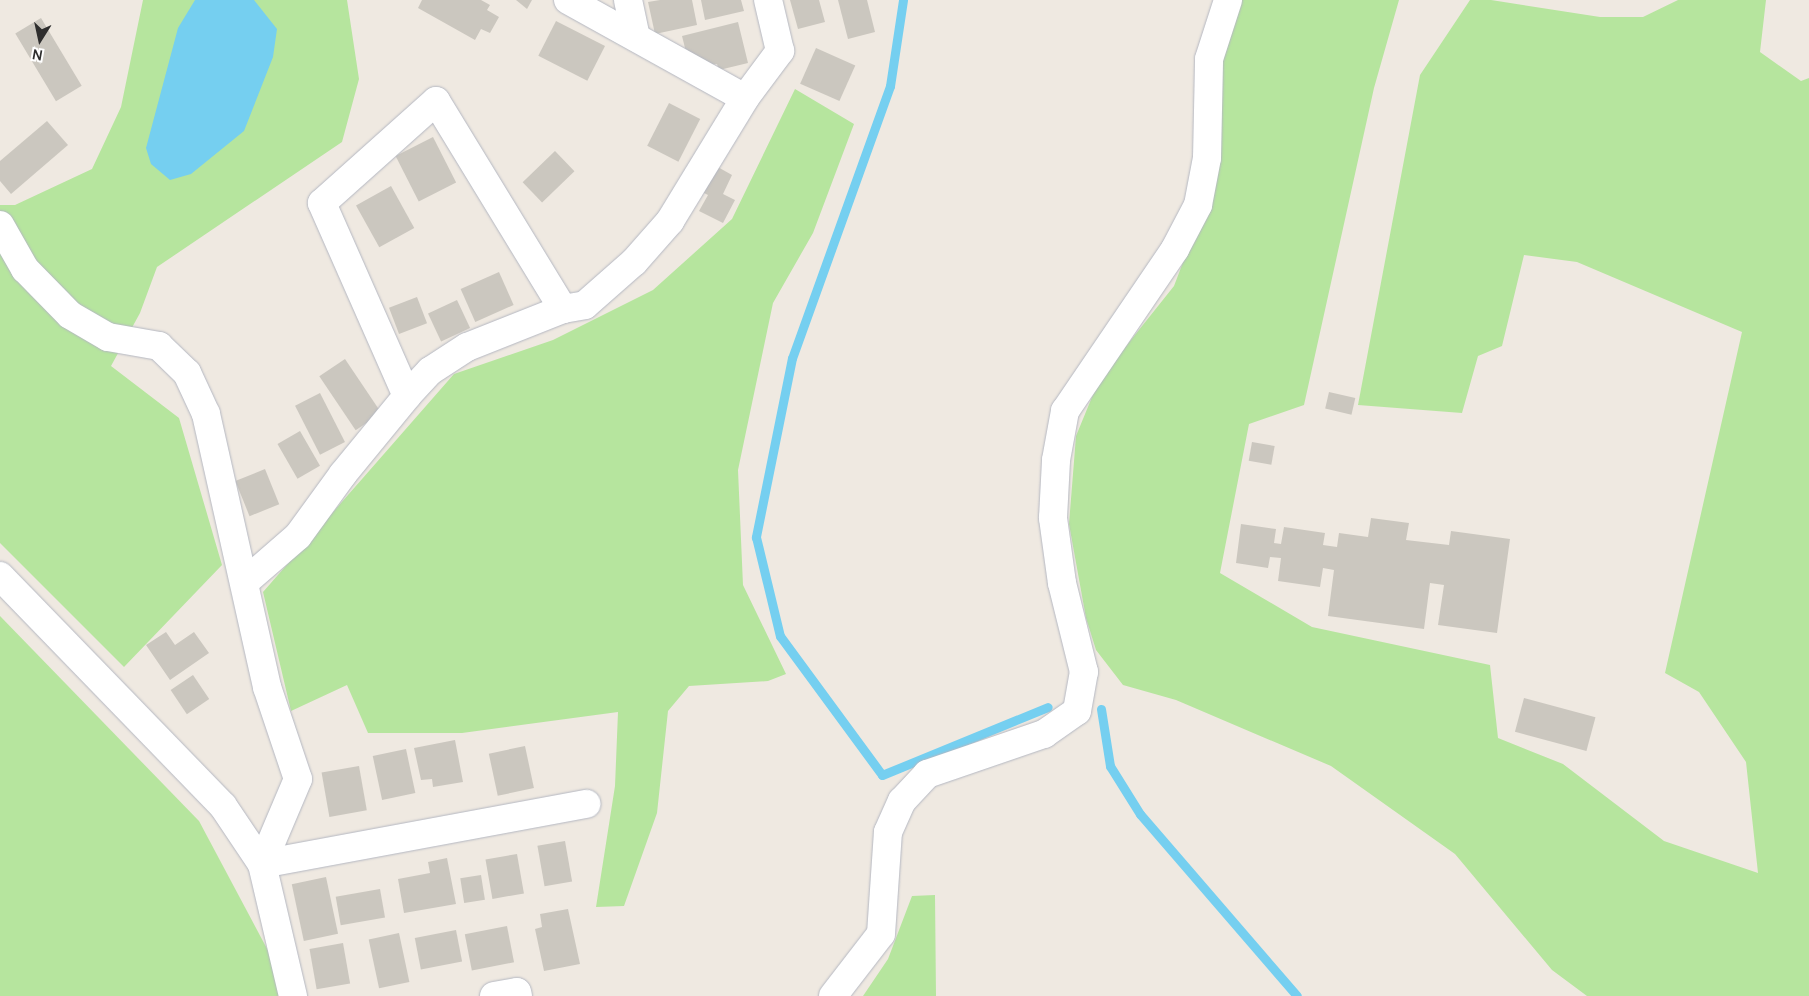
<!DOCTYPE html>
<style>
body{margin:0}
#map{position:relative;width:1809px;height:996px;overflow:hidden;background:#efe9e1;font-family:Manrope,sans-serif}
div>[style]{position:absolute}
.green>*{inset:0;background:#b6e59e}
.water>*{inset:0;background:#75cff0}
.stream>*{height:9px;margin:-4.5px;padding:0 4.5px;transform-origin:4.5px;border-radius:4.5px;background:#75cff0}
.building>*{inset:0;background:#cbc7bf;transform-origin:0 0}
.roads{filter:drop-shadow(0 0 1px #b4b7c1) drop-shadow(0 0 1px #b4b7c1)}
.minor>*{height:28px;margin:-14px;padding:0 14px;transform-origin:14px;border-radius:14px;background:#fff}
span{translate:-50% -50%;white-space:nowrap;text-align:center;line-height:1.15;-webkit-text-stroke:4.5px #fff;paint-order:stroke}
.north{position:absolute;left:15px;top:15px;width:50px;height:50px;-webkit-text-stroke:4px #fff;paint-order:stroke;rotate:190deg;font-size:14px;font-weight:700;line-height:20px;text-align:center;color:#2e2e2e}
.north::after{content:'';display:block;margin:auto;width:18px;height:22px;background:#2e2e2e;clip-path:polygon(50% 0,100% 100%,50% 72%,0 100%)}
</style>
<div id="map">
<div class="green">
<i style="clip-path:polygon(143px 0,347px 0,359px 79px,342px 142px,157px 267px,140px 313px,111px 366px,179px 418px,222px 565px,124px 667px,0 543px,0 205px,15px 205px,92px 169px,121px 107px)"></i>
<i style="clip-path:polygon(1231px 0,1399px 0,1374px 88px,1304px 405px,1249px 424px,1220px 573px,1312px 627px,1490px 665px,1498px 738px,1563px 764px,1664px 841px,1758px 873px,1746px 762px,1699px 692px,1665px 673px,1742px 332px,1577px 262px,1524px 255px,1502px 346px,1478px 356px,1462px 413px,1358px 405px,1420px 75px,1470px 0,1491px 0,1600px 17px,1643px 17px,1678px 0,1766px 0,1760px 52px,1801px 81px,1809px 78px,1809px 996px,1587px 996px,1552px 970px,1455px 854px,1331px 766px,1176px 700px,1123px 685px,1096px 650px,1086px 618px,1069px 524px,1076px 436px,1099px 380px,1174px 286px,1220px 165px,1218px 41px)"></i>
<i style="clip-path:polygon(795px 89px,854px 124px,813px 233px,773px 303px,738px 470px,743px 585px,786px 674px,768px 681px,689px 686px,668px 711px,657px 813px,624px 906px,596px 907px,615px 786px,618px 712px,462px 733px,368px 733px,347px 685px,291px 711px,263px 592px,454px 374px,553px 340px,653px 290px,732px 219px)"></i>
<i style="clip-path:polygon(0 616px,199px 821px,273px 960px,282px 996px,0 996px)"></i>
<i style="clip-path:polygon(935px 895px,936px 996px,863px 996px,888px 959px,912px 896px)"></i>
</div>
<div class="water">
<i style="clip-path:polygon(195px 0,254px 0,277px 29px,273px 57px,244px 131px,191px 174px,170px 180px,151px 164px,146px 148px,178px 28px)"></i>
</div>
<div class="stream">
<i style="left:903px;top:0;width:87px;rotate:98.6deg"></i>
<i style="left:890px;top:86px;width:289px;rotate:109.8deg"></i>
<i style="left:792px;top:358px;width:183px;rotate:101.4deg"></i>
<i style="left:756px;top:537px;width:102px;rotate:76.4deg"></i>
<i style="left:780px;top:636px;width:172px;rotate:53.7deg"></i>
<i style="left:882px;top:775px;width:179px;rotate:-22.3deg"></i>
<i style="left:1101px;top:709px;width:58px;rotate:81deg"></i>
<i style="left:1110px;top:766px;width:57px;rotate:58deg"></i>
<i style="left:1140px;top:814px;width:240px;rotate:49.2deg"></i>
</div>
<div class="building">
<i style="clip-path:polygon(422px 0,481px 0,490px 5px,487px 10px,499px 17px,490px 33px,481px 29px,475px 40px,418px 8px)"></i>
<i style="clip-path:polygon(516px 0,532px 0,527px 9px)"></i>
<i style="clip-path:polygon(660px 0,692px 0,697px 25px,655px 34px,648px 2px)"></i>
<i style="clip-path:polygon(701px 0,741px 0,744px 11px,705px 20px)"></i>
<i style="clip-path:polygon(790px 0,819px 0,825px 22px,798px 29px)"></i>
<i style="clip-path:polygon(838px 0,867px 0,875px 32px,848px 39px)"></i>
<i style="left:41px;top:18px;width:79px;height:30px;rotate:59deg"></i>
<i style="left:556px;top:21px;width:55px;height:39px;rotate:27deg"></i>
<i style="clip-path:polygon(738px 22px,748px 63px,719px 70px,717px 64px,709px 65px,686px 52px,682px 36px)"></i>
<i style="left:816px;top:48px;width:43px;height:39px;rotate:24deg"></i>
<i style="left:669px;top:103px;width:35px;height:48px;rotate:27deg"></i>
<i style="clip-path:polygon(47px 121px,68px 145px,11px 194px,0 181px,0 161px)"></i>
<i style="left:433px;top:137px;width:51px;height:42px;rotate:63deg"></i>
<i style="left:555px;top:151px;width:28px;height:45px;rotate:46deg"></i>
<i style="clip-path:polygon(716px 166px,732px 175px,723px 194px,735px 200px,723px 223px,699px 211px,708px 195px,702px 192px)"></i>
<i style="left:391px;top:186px;width:48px;height:40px;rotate:61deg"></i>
<i style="left:499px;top:272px;width:36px;height:42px;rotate:66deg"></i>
<i style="left:417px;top:297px;width:28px;height:30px;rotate:69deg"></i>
<i style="left:457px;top:300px;width:31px;height:32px;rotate:65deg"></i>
<i style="left:345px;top:359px;width:65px;height:31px;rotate:56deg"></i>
<i style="left:1329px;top:392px;width:27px;height:17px;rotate:13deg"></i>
<i style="left:320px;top:393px;width:55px;height:28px;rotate:63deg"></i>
<i style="left:300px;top:431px;width:40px;height:26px;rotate:60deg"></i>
<i style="left:1252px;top:442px;width:23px;height:19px;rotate:10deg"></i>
<i style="left:265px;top:469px;width:38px;height:32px;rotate:68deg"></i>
<i style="clip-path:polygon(1371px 518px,1409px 523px,1406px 540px,1449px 545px,1451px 531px,1510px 539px,1497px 633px,1438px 625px,1444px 585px,1430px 583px,1424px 629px,1328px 616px,1334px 570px,1323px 568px,1320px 587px,1278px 581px,1281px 558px,1270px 557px,1268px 568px,1236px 563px,1241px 524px,1276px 529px,1274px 543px,1281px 544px,1284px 527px,1325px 533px,1323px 545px,1337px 547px,1339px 533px,1368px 537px)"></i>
<i style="clip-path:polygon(166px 632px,175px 645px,194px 632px,209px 653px,170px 680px,146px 645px)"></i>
<i style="left:193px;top:675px;width:29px;height:27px;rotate:56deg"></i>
<i style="left:1524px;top:698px;width:74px;height:35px;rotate:15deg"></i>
<i style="clip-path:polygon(455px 740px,463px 782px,433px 787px,432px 779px,421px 780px,414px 748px)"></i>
<i style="left:525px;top:746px;width:43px;height:37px;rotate:78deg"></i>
<i style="left:406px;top:749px;width:45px;height:34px;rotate:78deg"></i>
<i style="left:359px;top:766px;width:45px;height:38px;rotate:80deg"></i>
<i style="left:565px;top:841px;width:41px;height:28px;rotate:80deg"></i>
<i style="left:517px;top:854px;width:40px;height:32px;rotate:80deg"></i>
<i style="clip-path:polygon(447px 858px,456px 904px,404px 913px,398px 879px,430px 873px,428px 862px)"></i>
<i style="left:481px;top:875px;width:25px;height:21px;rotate:81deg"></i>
<i style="left:326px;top:877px;width:58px;height:35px;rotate:78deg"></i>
<i style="left:380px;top:889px;width:29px;height:45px;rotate:80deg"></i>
<i style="clip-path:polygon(568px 909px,580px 964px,544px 971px,535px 929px,542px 927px,540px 914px)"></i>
<i style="left:507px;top:926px;width:37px;height:43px;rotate:79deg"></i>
<i style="left:456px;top:930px;width:32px;height:42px;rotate:79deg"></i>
<i style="left:399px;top:933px;width:50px;height:31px;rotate:78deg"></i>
<i style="left:343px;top:943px;width:41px;height:34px;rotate:80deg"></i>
</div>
<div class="roads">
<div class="minor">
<i style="left:568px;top:0;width:202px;rotate:29deg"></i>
<i style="left:745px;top:98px;width:59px;rotate:-53.3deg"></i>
<i style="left:780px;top:51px;width:52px;rotate:-103.2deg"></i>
<i style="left:628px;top:0;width:38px;rotate:78deg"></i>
<i style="left:0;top:225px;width:51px;rotate:60.4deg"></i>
<i style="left:25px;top:269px;width:64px;rotate:45.6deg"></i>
<i style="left:70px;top:315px;width:44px;rotate:30.1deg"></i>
<i style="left:108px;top:337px;width:52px;rotate:10deg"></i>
<i style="left:159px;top:346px;width:39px;rotate:44deg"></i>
<i style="left:187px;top:373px;width:45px;rotate:65.1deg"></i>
<i style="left:206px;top:414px;width:280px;rotate:77.4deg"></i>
<i style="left:267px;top:687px;width:97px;rotate:71.4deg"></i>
<i style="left:298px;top:779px;width:92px;rotate:113deg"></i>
<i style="left:563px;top:309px;width:103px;rotate:158.4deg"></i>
<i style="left:467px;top:347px;width:44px;rotate:147deg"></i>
<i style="left:430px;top:371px;width:34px;rotate:133deg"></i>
<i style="left:407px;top:396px;width:211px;rotate:-113.8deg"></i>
<i style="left:322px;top:203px;width:153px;rotate:-41.8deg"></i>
<i style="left:436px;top:101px;width:244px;rotate:58.6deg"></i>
<i style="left:563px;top:309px;width:22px;rotate:-10deg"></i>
<i style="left:585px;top:305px;width:65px;rotate:-41.3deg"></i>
<i style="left:634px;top:262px;width:55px;rotate:-48.7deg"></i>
<i style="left:670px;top:221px;width:144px;rotate:-58.6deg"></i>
<i style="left:0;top:576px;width:320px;rotate:45.9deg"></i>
<i style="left:223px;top:806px;width:70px;rotate:56.1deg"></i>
<i style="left:262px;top:864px;width:136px;rotate:76.8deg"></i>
<i style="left:245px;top:582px;width:70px;rotate:-41deg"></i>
<i style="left:298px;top:536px;width:77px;rotate:-54deg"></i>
<i style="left:343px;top:474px;width:101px;rotate:-50.6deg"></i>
<i style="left:262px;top:864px;width:330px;rotate:-10.5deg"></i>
<i style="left:494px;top:996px;width:23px;rotate:-10deg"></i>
<i style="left:517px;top:992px;width:4px;rotate:76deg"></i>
<i style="left:833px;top:996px;width:78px;rotate:-52.3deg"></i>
<i style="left:881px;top:934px;width:102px;rotate:-86.1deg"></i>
<i style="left:888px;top:832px;width:34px;rotate:-66deg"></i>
<i style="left:902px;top:801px;width:37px;rotate:-47deg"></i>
<i style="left:927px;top:774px;width:124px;rotate:-18.9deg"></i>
<i style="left:1044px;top:734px;width:40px;rotate:-34.9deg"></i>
<i style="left:1077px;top:711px;width:40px;rotate:-80deg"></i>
<i style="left:1084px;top:672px;width:92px;rotate:-103.9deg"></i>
<i style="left:1062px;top:583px;width:66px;rotate:-97.9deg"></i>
<i style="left:1053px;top:518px;width:58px;rotate:-87deg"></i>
<i style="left:1056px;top:460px;width:50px;rotate:-79.6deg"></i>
<i style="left:1065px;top:411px;width:196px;rotate:-55.8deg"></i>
<i style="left:1175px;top:249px;width:50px;rotate:-62.4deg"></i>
<i style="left:1198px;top:205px;width:48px;rotate:-79.2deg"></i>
<i style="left:1207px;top:158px;width:99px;rotate:-88.8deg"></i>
<i style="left:1209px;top:59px;width:62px;rotate:-72.1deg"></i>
</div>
</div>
<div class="north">N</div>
</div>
